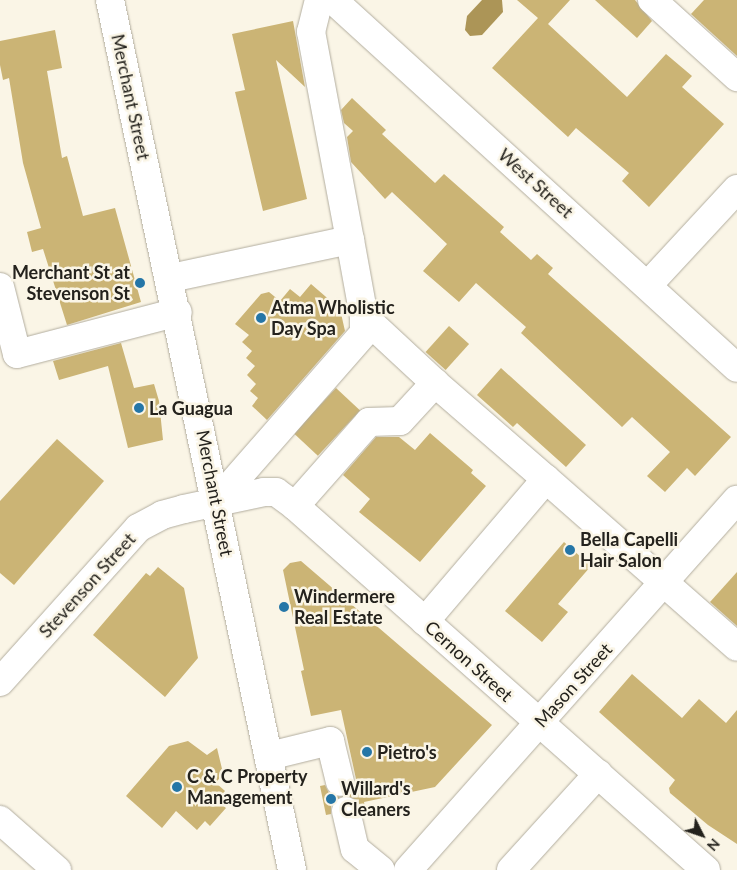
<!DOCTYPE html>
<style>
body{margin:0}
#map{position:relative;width:737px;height:870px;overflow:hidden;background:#faf5e6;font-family:Lato,sans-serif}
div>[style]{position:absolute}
.water>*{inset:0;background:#ac9557}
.building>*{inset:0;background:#cbb475;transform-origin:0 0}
.roads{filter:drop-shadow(0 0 1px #b2ad9f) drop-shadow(0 0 1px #b2ad9f)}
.minor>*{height:28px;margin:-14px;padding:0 14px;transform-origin:14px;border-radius:14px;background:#fff}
.major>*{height:28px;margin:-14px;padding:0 14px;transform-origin:14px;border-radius:14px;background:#fff}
.dots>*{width:14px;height:14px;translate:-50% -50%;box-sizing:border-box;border:2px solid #faf5e6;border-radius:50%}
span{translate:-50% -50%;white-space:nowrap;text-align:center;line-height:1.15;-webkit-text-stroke:5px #faf5e6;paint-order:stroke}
.street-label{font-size:18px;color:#24221d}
.poi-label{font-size:18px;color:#24221d;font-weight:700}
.right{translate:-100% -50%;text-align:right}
.left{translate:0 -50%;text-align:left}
.north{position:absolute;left:677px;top:810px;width:50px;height:50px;-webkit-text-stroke:4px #faf5e6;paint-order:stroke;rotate:131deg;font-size:14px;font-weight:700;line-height:20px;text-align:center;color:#24221d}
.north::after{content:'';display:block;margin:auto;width:18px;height:22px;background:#24221d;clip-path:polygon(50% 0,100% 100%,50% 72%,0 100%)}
</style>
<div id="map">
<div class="water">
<i style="clip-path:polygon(482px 0,502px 0,503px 12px,482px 35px,470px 36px,465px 30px,467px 16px)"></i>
</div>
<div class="building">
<i style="clip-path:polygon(517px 0,570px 0,548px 24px,627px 97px,666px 54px,692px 76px,682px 87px,724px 124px,649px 207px,622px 181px,629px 173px,576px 128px,568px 137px,492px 68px,538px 18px)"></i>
<i style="clip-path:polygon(595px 0,635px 0,652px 21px,637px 38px)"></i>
<i style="clip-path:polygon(704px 0,737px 0,737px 56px,691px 14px)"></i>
<i style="clip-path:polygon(293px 21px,305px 87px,276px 60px,307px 199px,263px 211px,235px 92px,245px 90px,232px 34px)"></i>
<i style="clip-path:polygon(55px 30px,62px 68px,47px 71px,62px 158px,67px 156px,83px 216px,115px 208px,141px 302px,67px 325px,43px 249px,32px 252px,27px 232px,41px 228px,23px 163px,9px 78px,3px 80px,0 65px,0 41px)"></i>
<i style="clip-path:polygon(352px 98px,386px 130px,382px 134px,435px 183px,444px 174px,504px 227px,500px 232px,531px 260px,537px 254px,553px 268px,548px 274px,731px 437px,695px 476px,687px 468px,665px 492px,647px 476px,670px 452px,632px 417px,622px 427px,521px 333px,526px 327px,476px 283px,459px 302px,423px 271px,447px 244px,392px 192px,385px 199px,351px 162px,347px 137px,353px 131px,344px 123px,341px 110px)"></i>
<i style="clip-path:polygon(311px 284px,340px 309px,345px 331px,267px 420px,252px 406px,258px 398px,250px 391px,256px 384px,247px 375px,255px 366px,246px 358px,252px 351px,242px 342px,249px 335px,235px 324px,261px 294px,269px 292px,280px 301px,290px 289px,300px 297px)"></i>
<i style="left:449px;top:326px;width:27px;height:35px;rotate:42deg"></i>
<i style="clip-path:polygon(121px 343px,134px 388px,154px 384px,159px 401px,163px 440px,128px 448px,108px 366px,59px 380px,53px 361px)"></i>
<i style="clip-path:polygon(501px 368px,586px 445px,566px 467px,517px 423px,513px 427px,477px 395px)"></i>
<i style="left:336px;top:388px;width:33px;height:62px;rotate:43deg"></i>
<i style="clip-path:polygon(430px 433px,473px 470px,471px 473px,486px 486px,420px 562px,359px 512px,370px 499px,343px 475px,376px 437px,399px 437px,415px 450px)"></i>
<i style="clip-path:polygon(57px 439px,104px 481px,14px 585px,0 573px,0 501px)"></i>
<i style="clip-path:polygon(564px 542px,591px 566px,558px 604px,568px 612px,542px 642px,505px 611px)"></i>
<i style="clip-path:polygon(301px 561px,492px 725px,435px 787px,364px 802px,365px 807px,361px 807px,357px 800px,346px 796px,355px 787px,356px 779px,341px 710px,311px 716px,301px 671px,304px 670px,283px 570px,290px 563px)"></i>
<i style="clip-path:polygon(158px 567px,184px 588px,198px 658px,165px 697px,93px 635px,146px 573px,150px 576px)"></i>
<i style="clip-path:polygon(737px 572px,737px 626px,710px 602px)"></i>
<i style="clip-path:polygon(632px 674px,682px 718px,699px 699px,726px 723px,737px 710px,737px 844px,708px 825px,670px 793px,669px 788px,675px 780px,599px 712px)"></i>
<i style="clip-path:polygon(188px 741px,207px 755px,217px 748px,223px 773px,216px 783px,225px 791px,217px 801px,226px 808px,210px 826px,205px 821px,197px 830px,176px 811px,162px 828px,126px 796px,169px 746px)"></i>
<i style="clip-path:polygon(325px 785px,329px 793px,340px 797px,331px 806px,331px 814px,326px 815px,320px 786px)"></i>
</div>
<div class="roads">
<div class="minor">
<i style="left:333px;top:0;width:546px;rotate:42.33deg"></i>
<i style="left:652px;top:0;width:115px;rotate:42.2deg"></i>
<i style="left:171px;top:278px;width:183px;rotate:-12deg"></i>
<i style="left:350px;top:240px;width:212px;rotate:-100.6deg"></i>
<i style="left:311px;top:32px;width:33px;rotate:-76deg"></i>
<i style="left:648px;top:285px;width:131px;rotate:-47.2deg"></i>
<i style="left:0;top:287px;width:69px;rotate:75.8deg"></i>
<i style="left:17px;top:354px;width:166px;rotate:-14.6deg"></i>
<i style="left:364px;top:317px;width:97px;rotate:42.9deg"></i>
<i style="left:546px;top:479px;width:254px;rotate:41.3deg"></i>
<i style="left:216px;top:502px;width:225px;rotate:-48.8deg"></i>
<i style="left:364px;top:333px;width:16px;rotate:-90deg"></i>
<i style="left:364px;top:317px;width:78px;rotate:-100.3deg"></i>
<i style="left:295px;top:506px;width:112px;rotate:-48.6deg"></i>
<i style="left:369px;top:422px;width:31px;rotate:-2deg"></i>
<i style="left:400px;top:421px;width:52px;rotate:-47.4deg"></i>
<i style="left:435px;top:383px;width:147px;rotate:40.9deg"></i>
<i style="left:546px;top:479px;width:187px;rotate:130.4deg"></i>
<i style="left:0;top:682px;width:207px;rotate:-48.1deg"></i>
<i style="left:138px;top:528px;width:27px;rotate:-28deg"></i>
<i style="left:162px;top:515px;width:23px;rotate:-15deg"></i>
<i style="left:184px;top:509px;width:82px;rotate:-12deg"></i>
<i style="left:264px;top:492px;width:12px"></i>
<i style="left:276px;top:492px;width:24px;rotate:36deg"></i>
<i style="left:295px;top:506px;width:549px;rotate:41.53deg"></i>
<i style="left:269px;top:756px;width:63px;rotate:-13.8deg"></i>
<i style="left:330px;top:741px;width:42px;rotate:76.3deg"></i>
<i style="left:346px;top:811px;width:39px;rotate:77deg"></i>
<i style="left:355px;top:849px;width:33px;rotate:39deg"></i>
<i style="left:0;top:820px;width:76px;rotate:41.3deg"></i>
<i style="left:408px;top:870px;width:495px;rotate:-48.4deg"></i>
<i style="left:511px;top:870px;width:130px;rotate:-47.8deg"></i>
</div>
<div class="major">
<i style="left:110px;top:0;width:889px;rotate:78.18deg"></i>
</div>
</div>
<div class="dots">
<i style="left:140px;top:283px;background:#2576a7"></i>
<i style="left:261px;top:318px;background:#2576a7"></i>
<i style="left:139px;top:408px;background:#2576a7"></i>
<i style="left:570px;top:550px;background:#2576a7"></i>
<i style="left:284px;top:607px;background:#2576a7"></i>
<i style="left:367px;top:752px;background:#2576a7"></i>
<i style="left:177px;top:787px;background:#2576a7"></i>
<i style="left:331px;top:799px;background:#2576a7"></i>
</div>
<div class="street-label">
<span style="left:131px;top:97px;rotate:78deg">Merchant Street</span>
<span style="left:536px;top:183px;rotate:42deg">West Street</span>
<span style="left:215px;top:493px;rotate:79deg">Merchant Street</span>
<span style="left:87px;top:585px;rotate:-48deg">Stevenson Street</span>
<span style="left:469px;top:661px;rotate:42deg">Cernon Street</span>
<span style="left:573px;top:685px;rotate:-48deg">Mason Street</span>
</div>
<div class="poi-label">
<span class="right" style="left:130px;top:283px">Merchant St at<br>Stevenson St</span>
<span class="left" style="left:271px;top:318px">Atma Wholistic<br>Day Spa</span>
<span class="left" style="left:149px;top:408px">La Guagua</span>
<span class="left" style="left:580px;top:550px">Bella Capelli<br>Hair Salon</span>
<span class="left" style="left:294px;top:607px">Windermere<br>Real Estate</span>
<span class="left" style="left:377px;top:752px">Pietro's</span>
<span class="left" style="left:187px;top:787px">C &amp; C Property<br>Management</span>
<span class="left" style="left:341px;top:799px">Willard's<br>Cleaners</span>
</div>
<div class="north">N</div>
</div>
